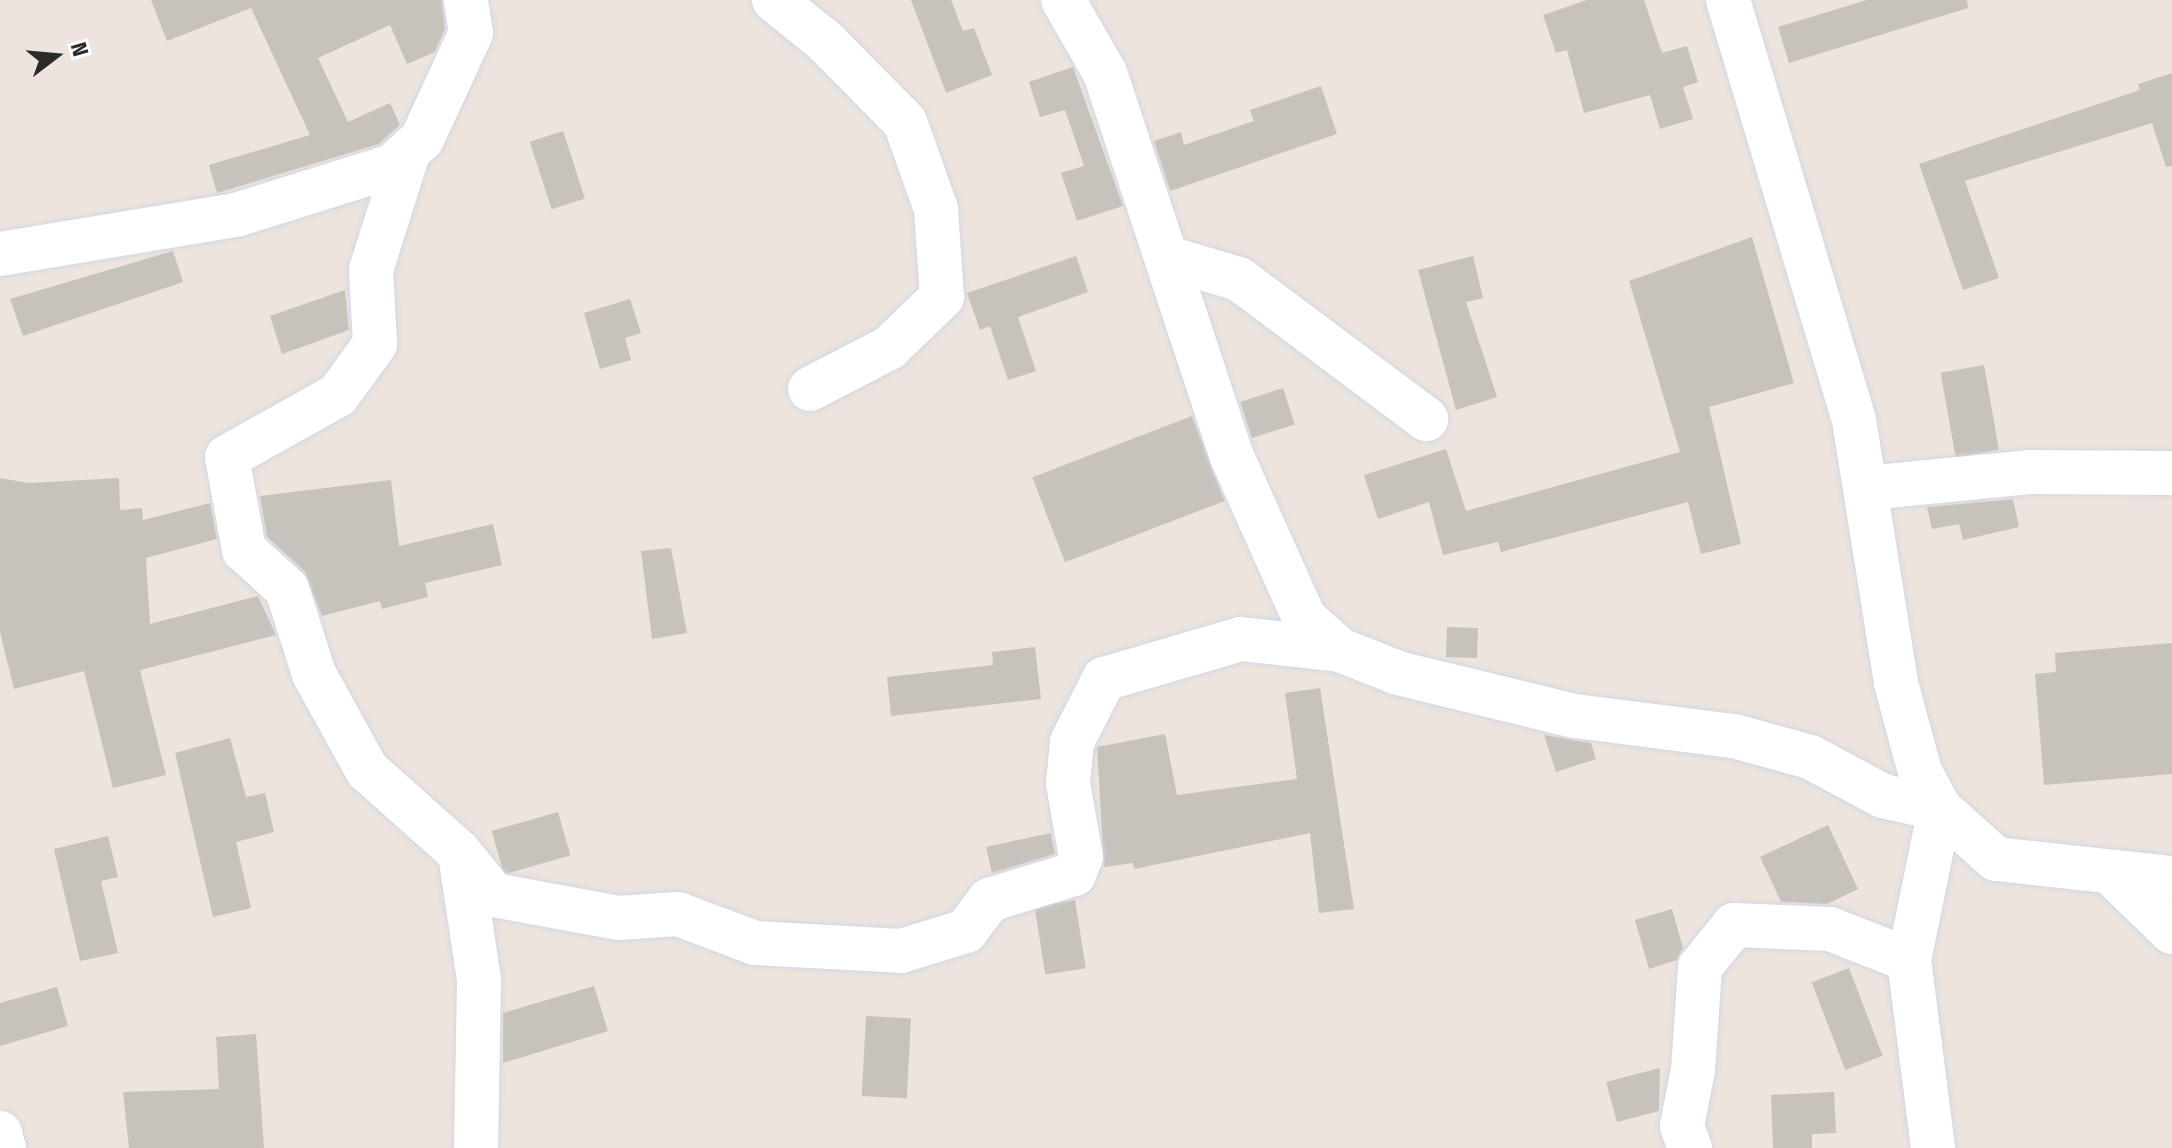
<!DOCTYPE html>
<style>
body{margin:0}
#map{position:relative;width:2172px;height:1148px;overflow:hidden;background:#ece4dd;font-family:"Fira Sans Condensed",sans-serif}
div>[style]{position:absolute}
.building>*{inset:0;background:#c7c2bb;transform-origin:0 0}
.roads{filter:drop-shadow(0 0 2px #d2d7e3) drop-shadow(0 0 2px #d2d7e3)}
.minor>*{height:44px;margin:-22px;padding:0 22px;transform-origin:22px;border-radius:22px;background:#fff}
span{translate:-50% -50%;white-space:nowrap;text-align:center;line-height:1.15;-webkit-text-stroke:7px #fff;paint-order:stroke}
.north{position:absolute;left:16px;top:16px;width:80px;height:80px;-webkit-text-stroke:6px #fff;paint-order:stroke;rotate:74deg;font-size:22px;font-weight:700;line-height:32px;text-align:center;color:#2a2a2a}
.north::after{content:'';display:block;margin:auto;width:28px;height:36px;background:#2a2a2a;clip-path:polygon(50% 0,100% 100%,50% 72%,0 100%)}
</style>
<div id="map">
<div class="building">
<i style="clip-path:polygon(151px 0,442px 0,445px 29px,435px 52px,407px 64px,390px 25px,318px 58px,348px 122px,390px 103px,400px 125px,379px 144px,217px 193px,209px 165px,310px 135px,251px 8px,167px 41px)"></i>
<i style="clip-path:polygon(911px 0,951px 0,963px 31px,974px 28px,992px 75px,946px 93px)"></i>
<i style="clip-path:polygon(1587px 0,1644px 0,1662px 53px,1687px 46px,1698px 82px,1683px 87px,1693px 119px,1660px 129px,1650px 95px,1584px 113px,1567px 50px,1556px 53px,1543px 15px)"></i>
<i style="clip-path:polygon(1867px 0,1967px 0,1968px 8px,1789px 63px,1778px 27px)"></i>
<i style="clip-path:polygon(1073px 67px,1123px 206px,1077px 221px,1061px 173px,1084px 166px,1065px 110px,1040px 117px,1029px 82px)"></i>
<i style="clip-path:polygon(2172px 73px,2172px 166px,2166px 167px,2152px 123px,1965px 181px,1999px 278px,1963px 290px,1919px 164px,2140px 90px,2138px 84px)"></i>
<i style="clip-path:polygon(1321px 86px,1337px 134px,1170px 191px,1154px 141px,1181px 132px,1184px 145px,1254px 121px,1250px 110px)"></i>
<i style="left:563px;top:131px;width:71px;height:35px;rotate:72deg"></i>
<i style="clip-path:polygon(1752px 237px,1794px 383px,1709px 407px,1741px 544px,1701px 554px,1688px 502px,1501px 552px,1498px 542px,1443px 555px,1429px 502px,1378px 519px,1364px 475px,1446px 449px,1466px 511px,1680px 452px,1629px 281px)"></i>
<i style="clip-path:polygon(173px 251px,183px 282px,23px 336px,10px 299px)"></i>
<i style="clip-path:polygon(1076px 256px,1088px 292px,1018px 317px,1036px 371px,1008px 380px,990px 326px,980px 330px,967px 293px)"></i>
<i style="clip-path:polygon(1473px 256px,1483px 298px,1466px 302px,1497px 397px,1456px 410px,1418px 270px)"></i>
<i style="clip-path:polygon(345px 290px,349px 330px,282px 354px,270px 316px)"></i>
<i style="clip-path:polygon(630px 299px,641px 333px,625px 338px,631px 360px,600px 369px,584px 313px)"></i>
<i style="left:1984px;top:365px;width:86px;height:44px;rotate:80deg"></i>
<i style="left:1283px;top:388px;width:38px;height:45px;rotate:72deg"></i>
<i style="left:1192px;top:416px;width:91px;height:171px;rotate:69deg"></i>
<i style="clip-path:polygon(0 478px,29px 483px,119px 478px,120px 510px,142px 508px,143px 520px,210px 503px,217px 539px,146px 558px,150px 624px,258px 596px,276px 635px,140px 670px,166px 775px,113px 788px,84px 671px,14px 689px,0 632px)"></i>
<i style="clip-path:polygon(391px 480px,399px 546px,493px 524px,502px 565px,425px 583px,428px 597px,382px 609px,380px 601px,322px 616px,304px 571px,267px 537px,260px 496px)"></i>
<i style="clip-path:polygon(2013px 499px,2019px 527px,1963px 540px,1959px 524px,1932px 529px,1927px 507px)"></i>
<i style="clip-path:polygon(671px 548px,687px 633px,652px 639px,641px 551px)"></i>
<i style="left:1447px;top:627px;width:31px;height:30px;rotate:2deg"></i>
<i style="clip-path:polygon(2172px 643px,2172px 774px,2044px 785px,2035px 674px,2056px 672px,2055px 653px)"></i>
<i style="clip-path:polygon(1035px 647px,1041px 699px,891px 716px,887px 677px,993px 665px,992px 652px)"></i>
<i style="clip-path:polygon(1320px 688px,1354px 909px,1319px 913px,1310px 833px,1134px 869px,1133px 863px,1104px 867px,1097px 747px,1165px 734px,1177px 795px,1297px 779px,1285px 693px)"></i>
<i style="clip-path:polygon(1544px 735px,1591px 743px,1596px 759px,1556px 772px)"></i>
<i style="clip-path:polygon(230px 738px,246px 797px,265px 793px,274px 832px,236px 842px,251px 908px,213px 917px,175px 753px)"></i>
<i style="left:558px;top:812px;width:45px;height:69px;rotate:74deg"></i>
<i style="clip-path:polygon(1828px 825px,1858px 889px,1827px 904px,1781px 902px,1760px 857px)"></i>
<i style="clip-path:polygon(1051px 833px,1055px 854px,992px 873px,986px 847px)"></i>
<i style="clip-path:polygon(108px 836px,118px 877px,101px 881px,118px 953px,80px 961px,54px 849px)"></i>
<i style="left:1075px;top:900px;width:69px;height:41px;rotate:81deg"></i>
<i style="clip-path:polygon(1672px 909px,1683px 948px,1677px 960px,1649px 969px,1635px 920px)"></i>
<i style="left:1849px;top:968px;width:94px;height:40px;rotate:69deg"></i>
<i style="clip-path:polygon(594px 986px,608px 1031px,503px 1063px,503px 1013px)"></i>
<i style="clip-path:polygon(57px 987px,68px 1026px,0 1046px,0 1003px)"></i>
<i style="left:866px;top:1016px;width:45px;height:80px;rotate:3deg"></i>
<i style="clip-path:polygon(256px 1034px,264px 1148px,129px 1148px,123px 1092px,219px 1089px,216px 1037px)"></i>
<i style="clip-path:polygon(1660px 1068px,1659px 1111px,1617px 1122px,1606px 1082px)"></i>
<i style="clip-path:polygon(1834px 1092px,1836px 1133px,1812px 1134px,1812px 1148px,1773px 1148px,1771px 1095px)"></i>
</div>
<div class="roads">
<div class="minor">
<i style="left:774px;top:0;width:67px;rotate:38.9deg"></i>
<i style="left:826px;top:42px;width:112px;rotate:45.4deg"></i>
<i style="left:905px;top:122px;width:92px;rotate:70.4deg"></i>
<i style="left:936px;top:209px;width:88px;rotate:86.1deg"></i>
<i style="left:942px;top:297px;width:74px;rotate:136.1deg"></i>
<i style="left:889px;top:348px;width:89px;rotate:152.6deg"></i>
<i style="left:1063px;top:0;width:84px;rotate:60.1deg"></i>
<i style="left:1105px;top:73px;width:407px;rotate:71.7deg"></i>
<i style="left:1233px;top:459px;width:174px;rotate:65.9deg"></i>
<i style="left:1304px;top:618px;width:48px;rotate:41.6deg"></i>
<i style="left:1340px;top:650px;width:62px;rotate:21.6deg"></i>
<i style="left:1398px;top:673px;width:182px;rotate:13.7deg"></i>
<i style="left:1575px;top:716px;width:160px;rotate:7.2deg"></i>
<i style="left:1734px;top:736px;width:79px;rotate:15.4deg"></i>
<i style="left:1810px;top:757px;width:83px;rotate:28.1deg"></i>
<i style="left:1883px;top:796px;width:58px;rotate:12.8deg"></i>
<i style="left:1940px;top:809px;width:75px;rotate:41.8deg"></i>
<i style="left:1996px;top:859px;width:177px;rotate:6.2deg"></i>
<i style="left:1728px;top:0;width:438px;rotate:73.3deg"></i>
<i style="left:1854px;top:420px;width:266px;rotate:80.9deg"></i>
<i style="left:1896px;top:683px;width:92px;rotate:74.9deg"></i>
<i style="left:1920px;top:772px;width:42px;rotate:61.6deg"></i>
<i style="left:1940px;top:809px;width:154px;rotate:101.6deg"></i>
<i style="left:1909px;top:960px;width:190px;rotate:82.7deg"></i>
<i style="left:407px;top:156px;width:120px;rotate:107.5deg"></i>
<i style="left:371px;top:270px;width:74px;rotate:86.9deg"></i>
<i style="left:375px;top:344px;width:63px;rotate:126deg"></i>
<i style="left:338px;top:395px;width:127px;rotate:150.8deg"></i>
<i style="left:227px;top:457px;width:95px;rotate:79.6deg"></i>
<i style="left:244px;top:550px;width:58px;rotate:42.2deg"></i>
<i style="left:287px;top:589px;width:89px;rotate:72.4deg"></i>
<i style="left:314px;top:674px;width:110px;rotate:61.1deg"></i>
<i style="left:367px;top:770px;width:123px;rotate:41.7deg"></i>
<i style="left:459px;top:852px;width:55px;rotate:50.9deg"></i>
<i style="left:494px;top:895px;width:126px;rotate:10.5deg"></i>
<i style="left:618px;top:918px;width:60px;rotate:-3.8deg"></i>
<i style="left:678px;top:914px;width:82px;rotate:20.6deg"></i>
<i style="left:755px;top:943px;width:146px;rotate:3.1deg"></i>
<i style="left:901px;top:951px;width:68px;rotate:-17.1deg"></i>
<i style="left:966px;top:931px;width:39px;rotate:-53deg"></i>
<i style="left:989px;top:900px;width:89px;rotate:-17deg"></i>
<i style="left:1074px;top:874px;width:18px;rotate:-68deg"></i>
<i style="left:1081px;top:857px;width:75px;rotate:-100deg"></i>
<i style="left:1068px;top:783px;width:41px;rotate:-84.4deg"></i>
<i style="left:1072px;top:742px;width:71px;rotate:-63.1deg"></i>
<i style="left:1104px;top:679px;width:143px;rotate:-16.3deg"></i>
<i style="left:1241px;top:639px;width:100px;rotate:6.3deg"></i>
<i style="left:0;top:254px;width:239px;rotate:-9.4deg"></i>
<i style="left:236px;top:215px;width:164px;rotate:-17.4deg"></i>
<i style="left:392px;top:166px;width:40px;rotate:-42deg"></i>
<i style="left:422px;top:139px;width:117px;rotate:-65.2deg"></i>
<i style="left:471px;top:33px;width:33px;rotate:-99deg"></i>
<i style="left:1168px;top:258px;width:74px;rotate:16.5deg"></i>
<i style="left:1239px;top:279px;width:234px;rotate:36.8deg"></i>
<i style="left:1867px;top:488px;width:163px;rotate:-5.6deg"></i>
<i style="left:2029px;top:472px;width:143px;rotate:0.4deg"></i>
<i style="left:460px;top:854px;width:126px;rotate:81.4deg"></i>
<i style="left:479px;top:979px;width:169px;rotate:91deg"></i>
<i style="left:2113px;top:875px;width:82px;rotate:44deg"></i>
<i style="left:0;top:1133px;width:16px;rotate:75deg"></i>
<i style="left:1690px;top:1148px;width:23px;rotate:-110deg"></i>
<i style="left:1682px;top:1126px;width:57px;rotate:-78.9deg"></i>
<i style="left:1693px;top:1070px;width:103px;rotate:-86.1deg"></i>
<i style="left:1700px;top:967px;width:54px;rotate:-51deg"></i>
<i style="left:1734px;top:925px;width:96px;rotate:2.4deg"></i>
<i style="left:1830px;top:929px;width:85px;rotate:21.4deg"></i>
</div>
</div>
<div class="north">N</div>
</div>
